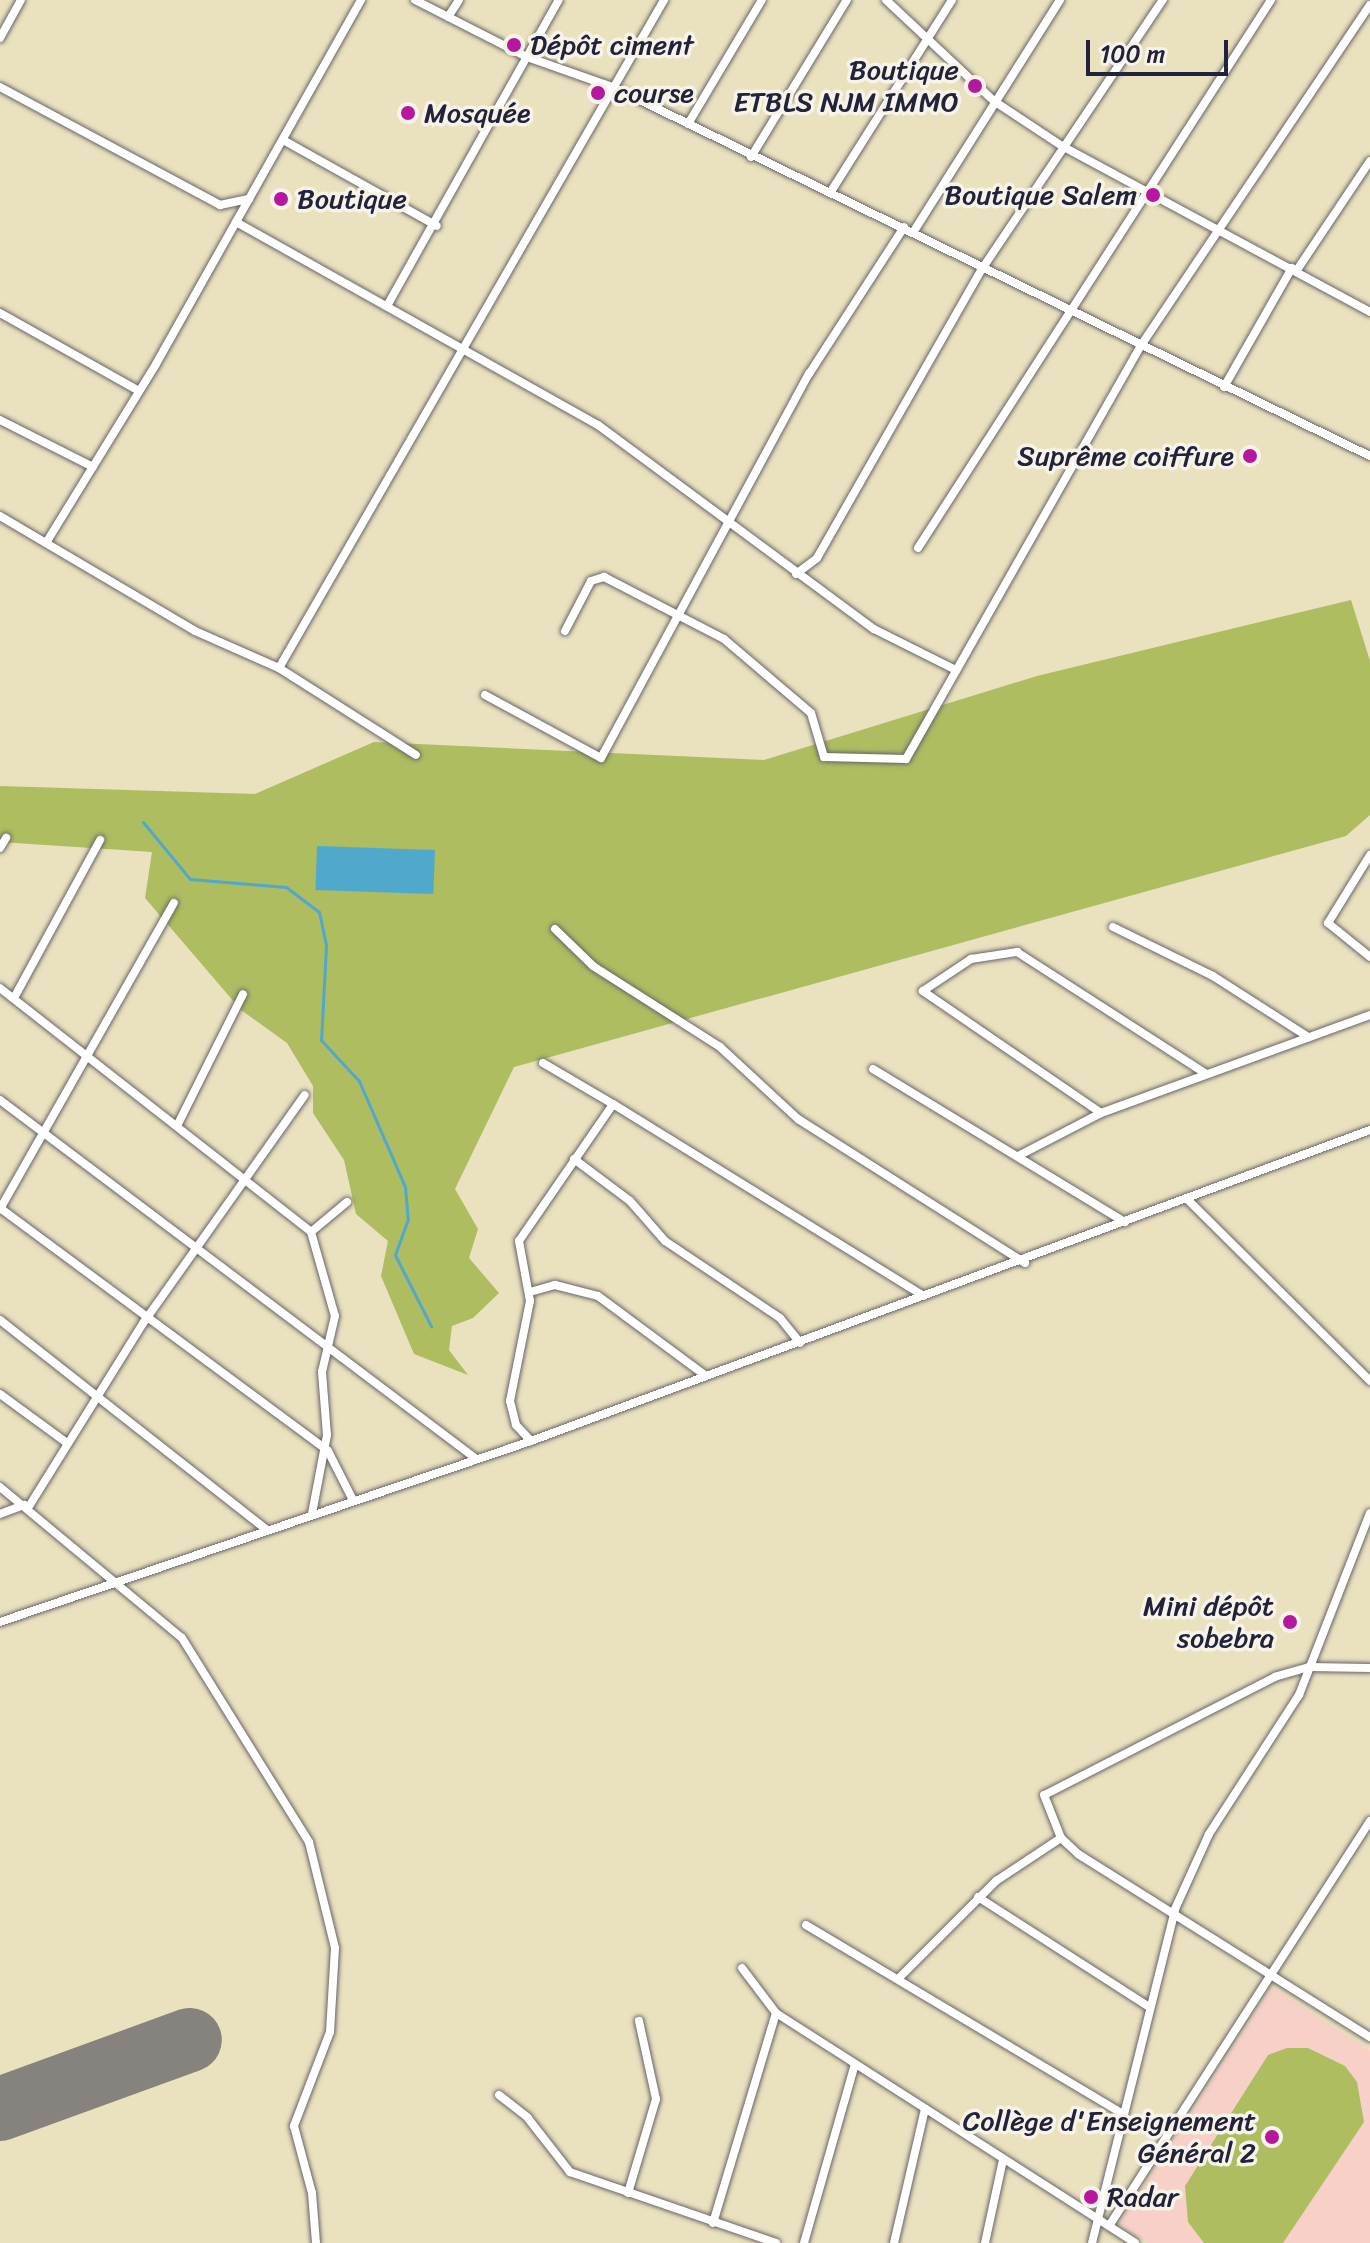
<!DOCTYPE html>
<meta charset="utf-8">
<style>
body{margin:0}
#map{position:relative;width:1370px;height:2243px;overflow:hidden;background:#eae1bf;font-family:Sriracha,sans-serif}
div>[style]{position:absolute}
.built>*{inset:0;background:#f7d1c8}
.green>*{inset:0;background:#adbd60}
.water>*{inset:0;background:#50a9cd;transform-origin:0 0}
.stream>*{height:3px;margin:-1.5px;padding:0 1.5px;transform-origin:1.5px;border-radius:1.5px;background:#50a9cd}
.runway>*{height:64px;margin:-32px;padding:0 32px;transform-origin:32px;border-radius:32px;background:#86827d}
.roads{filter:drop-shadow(0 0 2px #686569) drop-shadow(0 0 2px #686569)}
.minor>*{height:8px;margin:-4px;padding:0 4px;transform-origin:4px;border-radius:4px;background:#fff}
.dots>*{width:22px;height:22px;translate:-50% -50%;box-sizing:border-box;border:4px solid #f7f3e8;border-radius:50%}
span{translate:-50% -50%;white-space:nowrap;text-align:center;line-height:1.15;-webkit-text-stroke:7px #f7f3e8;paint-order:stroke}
.poi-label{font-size:28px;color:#22223b}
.left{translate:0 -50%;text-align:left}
.right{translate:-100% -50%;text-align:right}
.scale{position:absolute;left:1086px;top:40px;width:142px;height:36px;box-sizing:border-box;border:4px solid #22223b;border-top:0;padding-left:10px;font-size:24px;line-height:28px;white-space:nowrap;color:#22223b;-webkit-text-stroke:6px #f7f3e8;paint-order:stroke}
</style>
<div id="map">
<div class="built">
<i style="clip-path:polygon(1272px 1987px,1370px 2051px,1370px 2243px,1148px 2243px,1119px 2224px)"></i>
</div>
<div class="green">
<i style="clip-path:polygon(1351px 600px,1370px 661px,1370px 815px,1346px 836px,514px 1067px,455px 1189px,478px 1229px,469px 1258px,499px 1293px,473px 1318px,452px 1326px,449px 1350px,468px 1375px,414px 1354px,381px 1276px,388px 1241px,356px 1214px,344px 1160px,313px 1113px,313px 1086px,287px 1043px,241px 1010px,145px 898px,152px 852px,0 842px,0 786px,255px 794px,374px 742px,764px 760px,1037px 676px)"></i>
<i style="clip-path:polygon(1287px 2048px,1308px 2048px,1345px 2066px,1357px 2082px,1364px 2122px,1283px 2243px,1204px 2243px,1188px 2222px,1185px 2186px,1268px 2055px)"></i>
</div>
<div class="water">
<i style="left:317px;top:846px;width:118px;height:44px;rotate:2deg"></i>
</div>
<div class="stream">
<i style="left:143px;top:822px;width:74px;rotate:50.5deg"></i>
<i style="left:190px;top:879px;width:96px;rotate:4.8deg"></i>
<i style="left:286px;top:887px;width:41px;rotate:37.1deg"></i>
<i style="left:319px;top:912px;width:35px;rotate:78deg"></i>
<i style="left:326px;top:946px;width:94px;rotate:93deg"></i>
<i style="left:321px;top:1040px;width:56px;rotate:47.2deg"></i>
<i style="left:359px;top:1081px;width:116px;rotate:66.5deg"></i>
<i style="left:405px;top:1187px;width:32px;rotate:85deg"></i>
<i style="left:408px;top:1219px;width:38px;rotate:110deg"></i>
<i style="left:395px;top:1255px;width:80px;rotate:63.1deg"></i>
</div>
<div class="runway">
<i style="left:0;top:2109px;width:202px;rotate:-20deg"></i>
</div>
<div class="roads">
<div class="minor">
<i style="left:415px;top:0;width:126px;rotate:27deg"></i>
<i style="left:527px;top:57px;width:93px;rotate:19.4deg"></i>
<i style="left:615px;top:88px;width:840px;rotate:25.99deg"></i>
<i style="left:886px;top:0;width:148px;rotate:43.1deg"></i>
<i style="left:994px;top:101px;width:82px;rotate:33.5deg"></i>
<i style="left:1062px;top:146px;width:350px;rotate:28.3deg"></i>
<i style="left:448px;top:17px;width:20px;rotate:-57deg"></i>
<i style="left:0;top:38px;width:43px;rotate:-61.1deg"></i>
<i style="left:0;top:87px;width:250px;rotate:28.2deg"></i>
<i style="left:220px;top:205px;width:30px;rotate:-12deg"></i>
<i style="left:688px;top:124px;width:144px;rotate:-59.2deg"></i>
<i style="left:283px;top:140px;width:176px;rotate:29.2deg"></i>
<i style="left:751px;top:157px;width:184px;rotate:-58.6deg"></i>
<i style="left:830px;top:193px;width:228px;rotate:-57.7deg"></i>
<i style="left:236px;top:222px;width:415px;rotate:29.3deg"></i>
<i style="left:598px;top:425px;width:343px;rotate:36.5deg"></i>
<i style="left:874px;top:629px;width:92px;rotate:26.6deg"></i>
<i style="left:914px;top:231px;width:273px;rotate:-57.7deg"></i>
<i style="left:1297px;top:270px;width:131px;rotate:-56.2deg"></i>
<i style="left:387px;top:306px;width:351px;rotate:-60.7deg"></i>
<i style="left:0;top:313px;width:159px;rotate:29.3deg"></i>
<i style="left:1224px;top:387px;width:137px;rotate:-60.3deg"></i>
<i style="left:0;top:420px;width:104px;rotate:26.8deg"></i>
<i style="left:0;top:516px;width:226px;rotate:30.5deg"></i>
<i style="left:195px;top:631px;width:92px;rotate:23.8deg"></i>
<i style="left:279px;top:668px;width:771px;rotate:-60.04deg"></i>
<i style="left:46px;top:543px;width:210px;rotate:-58.4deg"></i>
<i style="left:156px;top:364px;width:418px;rotate:-60.6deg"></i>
<i style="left:918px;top:548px;width:652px;rotate:-57.21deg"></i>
<i style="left:796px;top:574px;width:26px;rotate:-37deg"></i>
<i style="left:817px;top:558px;width:333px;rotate:-60.3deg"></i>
<i style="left:982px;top:269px;width:324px;rotate:-56.1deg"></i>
<i style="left:565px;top:631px;width:56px;rotate:-62.5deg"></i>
<i style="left:591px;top:581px;width:14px;rotate:-17deg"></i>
<i style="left:604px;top:577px;width:135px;rotate:27.3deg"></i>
<i style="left:724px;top:639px;width:114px;rotate:40.4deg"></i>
<i style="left:811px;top:713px;width:46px;rotate:73.5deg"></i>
<i style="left:824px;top:757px;width:82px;rotate:1.4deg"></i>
<i style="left:906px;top:759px;width:474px;rotate:-60.4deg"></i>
<i style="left:1140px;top:347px;width:412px;rotate:-56.1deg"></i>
<i style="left:279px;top:668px;width:162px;rotate:32.4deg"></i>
<i style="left:485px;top:695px;width:132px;rotate:28.5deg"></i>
<i style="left:601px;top:758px;width:437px;rotate:-61.6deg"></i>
<i style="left:809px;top:374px;width:175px;rotate:-57.1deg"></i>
<i style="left:0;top:848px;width:12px;rotate:-59deg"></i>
<i style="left:1370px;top:855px;width:80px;rotate:121.7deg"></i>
<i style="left:1328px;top:923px;width:54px;rotate:39deg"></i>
<i style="left:1113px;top:927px;width:111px;rotate:26.1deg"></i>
<i style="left:1213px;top:976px;width:113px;rotate:32.7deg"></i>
<i style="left:555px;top:929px;width:53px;rotate:44.2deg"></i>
<i style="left:593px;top:966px;width:151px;rotate:32.5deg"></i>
<i style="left:720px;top:1047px;width:106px;rotate:42.7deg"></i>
<i style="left:798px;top:1119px;width:269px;rotate:32.4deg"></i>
<i style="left:0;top:988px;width:395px;rotate:38.1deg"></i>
<i style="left:311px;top:1232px;width:87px;rotate:74.1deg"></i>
<i style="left:335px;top:1316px;width:57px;rotate:103.1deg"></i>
<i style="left:322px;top:1372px;width:63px;rotate:85.5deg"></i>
<i style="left:327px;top:1435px;width:80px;rotate:100.8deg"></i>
<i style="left:14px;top:998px;width:180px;rotate:-61.4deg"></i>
<i style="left:543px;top:1063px;width:81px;rotate:30.4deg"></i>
<i style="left:873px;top:1069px;width:295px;rotate:31.3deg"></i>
<i style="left:0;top:1100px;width:595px;rotate:37deg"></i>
<i style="left:1101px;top:1113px;width:216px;rotate:-145.6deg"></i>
<i style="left:923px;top:991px;width:58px;rotate:-33.7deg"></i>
<i style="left:971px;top:959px;width:47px;rotate:-8.7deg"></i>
<i style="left:1017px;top:952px;width:225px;rotate:32.8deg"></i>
<i style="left:178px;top:1124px;width:145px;rotate:-63.4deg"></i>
<i style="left:1020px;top:1155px;width:91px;rotate:-27.4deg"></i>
<i style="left:1101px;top:1113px;width:286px;rotate:-20deg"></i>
<i style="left:574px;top:1159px;width:70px;rotate:36.9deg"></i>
<i style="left:630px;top:1201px;width:53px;rotate:48.8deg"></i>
<i style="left:665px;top:1241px;width:138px;rotate:33.8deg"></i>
<i style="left:780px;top:1318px;width:32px;rotate:51deg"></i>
<i style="left:1188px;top:1200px;width:257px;rotate:44.8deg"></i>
<i style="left:0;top:1208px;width:408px;rotate:36.5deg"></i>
<i style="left:328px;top:1451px;width:55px;rotate:63deg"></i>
<i style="left:0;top:1209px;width:352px;rotate:-60.4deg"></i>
<i style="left:311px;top:1232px;width:47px;rotate:-39.8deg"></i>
<i style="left:530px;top:1292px;width:26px;rotate:-16deg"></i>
<i style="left:555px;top:1285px;width:44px;rotate:14.3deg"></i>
<i style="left:598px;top:1296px;width:134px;rotate:36.5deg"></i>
<i style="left:0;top:1320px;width:340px;rotate:38.2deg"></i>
<i style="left:0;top:1394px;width:83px;rotate:36.2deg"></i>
<i style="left:531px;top:1441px;width:22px;rotate:-133deg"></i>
<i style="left:516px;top:1425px;width:25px;rotate:-104deg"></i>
<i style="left:510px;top:1401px;width:102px;rotate:-78.7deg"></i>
<i style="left:530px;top:1301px;width:61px;rotate:-100.4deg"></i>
<i style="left:519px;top:1241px;width:166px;rotate:-55.5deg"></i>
<i style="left:613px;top:1104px;width:365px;rotate:31.7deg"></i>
<i style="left:0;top:1487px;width:236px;rotate:39.7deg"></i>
<i style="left:182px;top:1638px;width:240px;rotate:58.1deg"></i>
<i style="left:309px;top:1842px;width:109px;rotate:76.2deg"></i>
<i style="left:335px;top:1948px;width:84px;rotate:93.4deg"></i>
<i style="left:330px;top:2032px;width:101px;rotate:111deg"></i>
<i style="left:294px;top:2126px;width:69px;rotate:75deg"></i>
<i style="left:312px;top:2193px;width:50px;rotate:85.4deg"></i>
<i style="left:28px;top:1508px;width:219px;rotate:-58.1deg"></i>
<i style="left:144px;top:1322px;width:278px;rotate:-54.7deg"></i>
<i style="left:0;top:1514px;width:26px;rotate:-21deg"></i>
<i style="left:0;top:1622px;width:561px;rotate:-18.82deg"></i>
<i style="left:531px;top:1441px;width:895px;rotate:-20.34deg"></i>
<i style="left:1370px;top:1668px;width:61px;rotate:-179.1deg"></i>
<i style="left:1309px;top:1667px;width:35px;rotate:164deg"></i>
<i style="left:1275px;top:1677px;width:259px;rotate:152.9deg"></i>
<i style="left:1044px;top:1795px;width:46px;rotate:68.4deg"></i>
<i style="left:1061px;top:1838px;width:23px;rotate:43deg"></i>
<i style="left:1078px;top:1854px;width:345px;rotate:32.1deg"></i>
<i style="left:978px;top:1897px;width:200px;rotate:32.7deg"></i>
<i style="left:806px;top:1925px;width:365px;rotate:30.8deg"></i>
<i style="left:742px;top:1968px;width:56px;rotate:52.9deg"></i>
<i style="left:776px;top:2013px;width:426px;rotate:32.6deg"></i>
<i style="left:900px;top:1977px;width:136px;rotate:-45deg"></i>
<i style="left:996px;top:1881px;width:78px;rotate:-33.5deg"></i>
<i style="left:499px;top:2095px;width:36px;rotate:38deg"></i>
<i style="left:527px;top:2117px;width:70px;rotate:52deg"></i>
<i style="left:570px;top:2172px;width:218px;rotate:19deg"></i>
<i style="left:628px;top:2193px;width:98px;rotate:-73.4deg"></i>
<i style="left:656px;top:2099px;width:80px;rotate:-102.3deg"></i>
<i style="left:713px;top:2223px;width:219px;rotate:-73.3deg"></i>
<i style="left:1109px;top:2226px;width:482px;rotate:-57.2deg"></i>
<i style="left:804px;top:2243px;width:186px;rotate:-74.1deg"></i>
<i style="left:894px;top:2243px;width:138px;rotate:-77deg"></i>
<i style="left:985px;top:2243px;width:85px;rotate:-77.8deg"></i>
<i style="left:1092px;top:2243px;width:344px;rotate:-76deg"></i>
<i style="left:1175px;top:1909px;width:82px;rotate:-65.6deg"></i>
<i style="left:1209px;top:1834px;width:166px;rotate:-57.1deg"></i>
<i style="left:1299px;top:1695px;width:195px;rotate:-68.7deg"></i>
</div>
</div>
<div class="dots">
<i style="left:514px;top:45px;background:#b5179e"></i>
<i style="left:975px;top:86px;background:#b5179e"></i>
<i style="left:598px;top:93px;background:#b5179e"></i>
<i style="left:408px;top:113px;background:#b5179e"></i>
<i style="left:1153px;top:195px;background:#b5179e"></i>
<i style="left:281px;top:199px;background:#b5179e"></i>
<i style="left:1250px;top:456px;background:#b5179e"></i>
<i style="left:1290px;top:1622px;background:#b5179e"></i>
<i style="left:1272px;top:2137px;background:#b5179e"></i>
<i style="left:1091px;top:2197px;background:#b5179e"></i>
</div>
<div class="poi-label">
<span class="left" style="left:530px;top:45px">Dépôt ciment</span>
<span class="right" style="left:959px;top:86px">Boutique<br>ETBLS NJM IMMO</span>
<span class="left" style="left:614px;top:93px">course</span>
<span class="left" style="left:424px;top:113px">Mosquée</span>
<span class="right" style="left:1137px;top:195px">Boutique Salem</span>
<span class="left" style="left:297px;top:199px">Boutique</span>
<span class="right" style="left:1234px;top:456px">Suprême coiffure</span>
<span class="right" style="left:1274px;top:1622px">Mini dépôt<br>sobebra</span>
<span class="right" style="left:1256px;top:2137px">Collège d'Enseignement<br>Général 2</span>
<span class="left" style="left:1107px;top:2197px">Radar</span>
</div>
<div class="scale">100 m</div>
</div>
